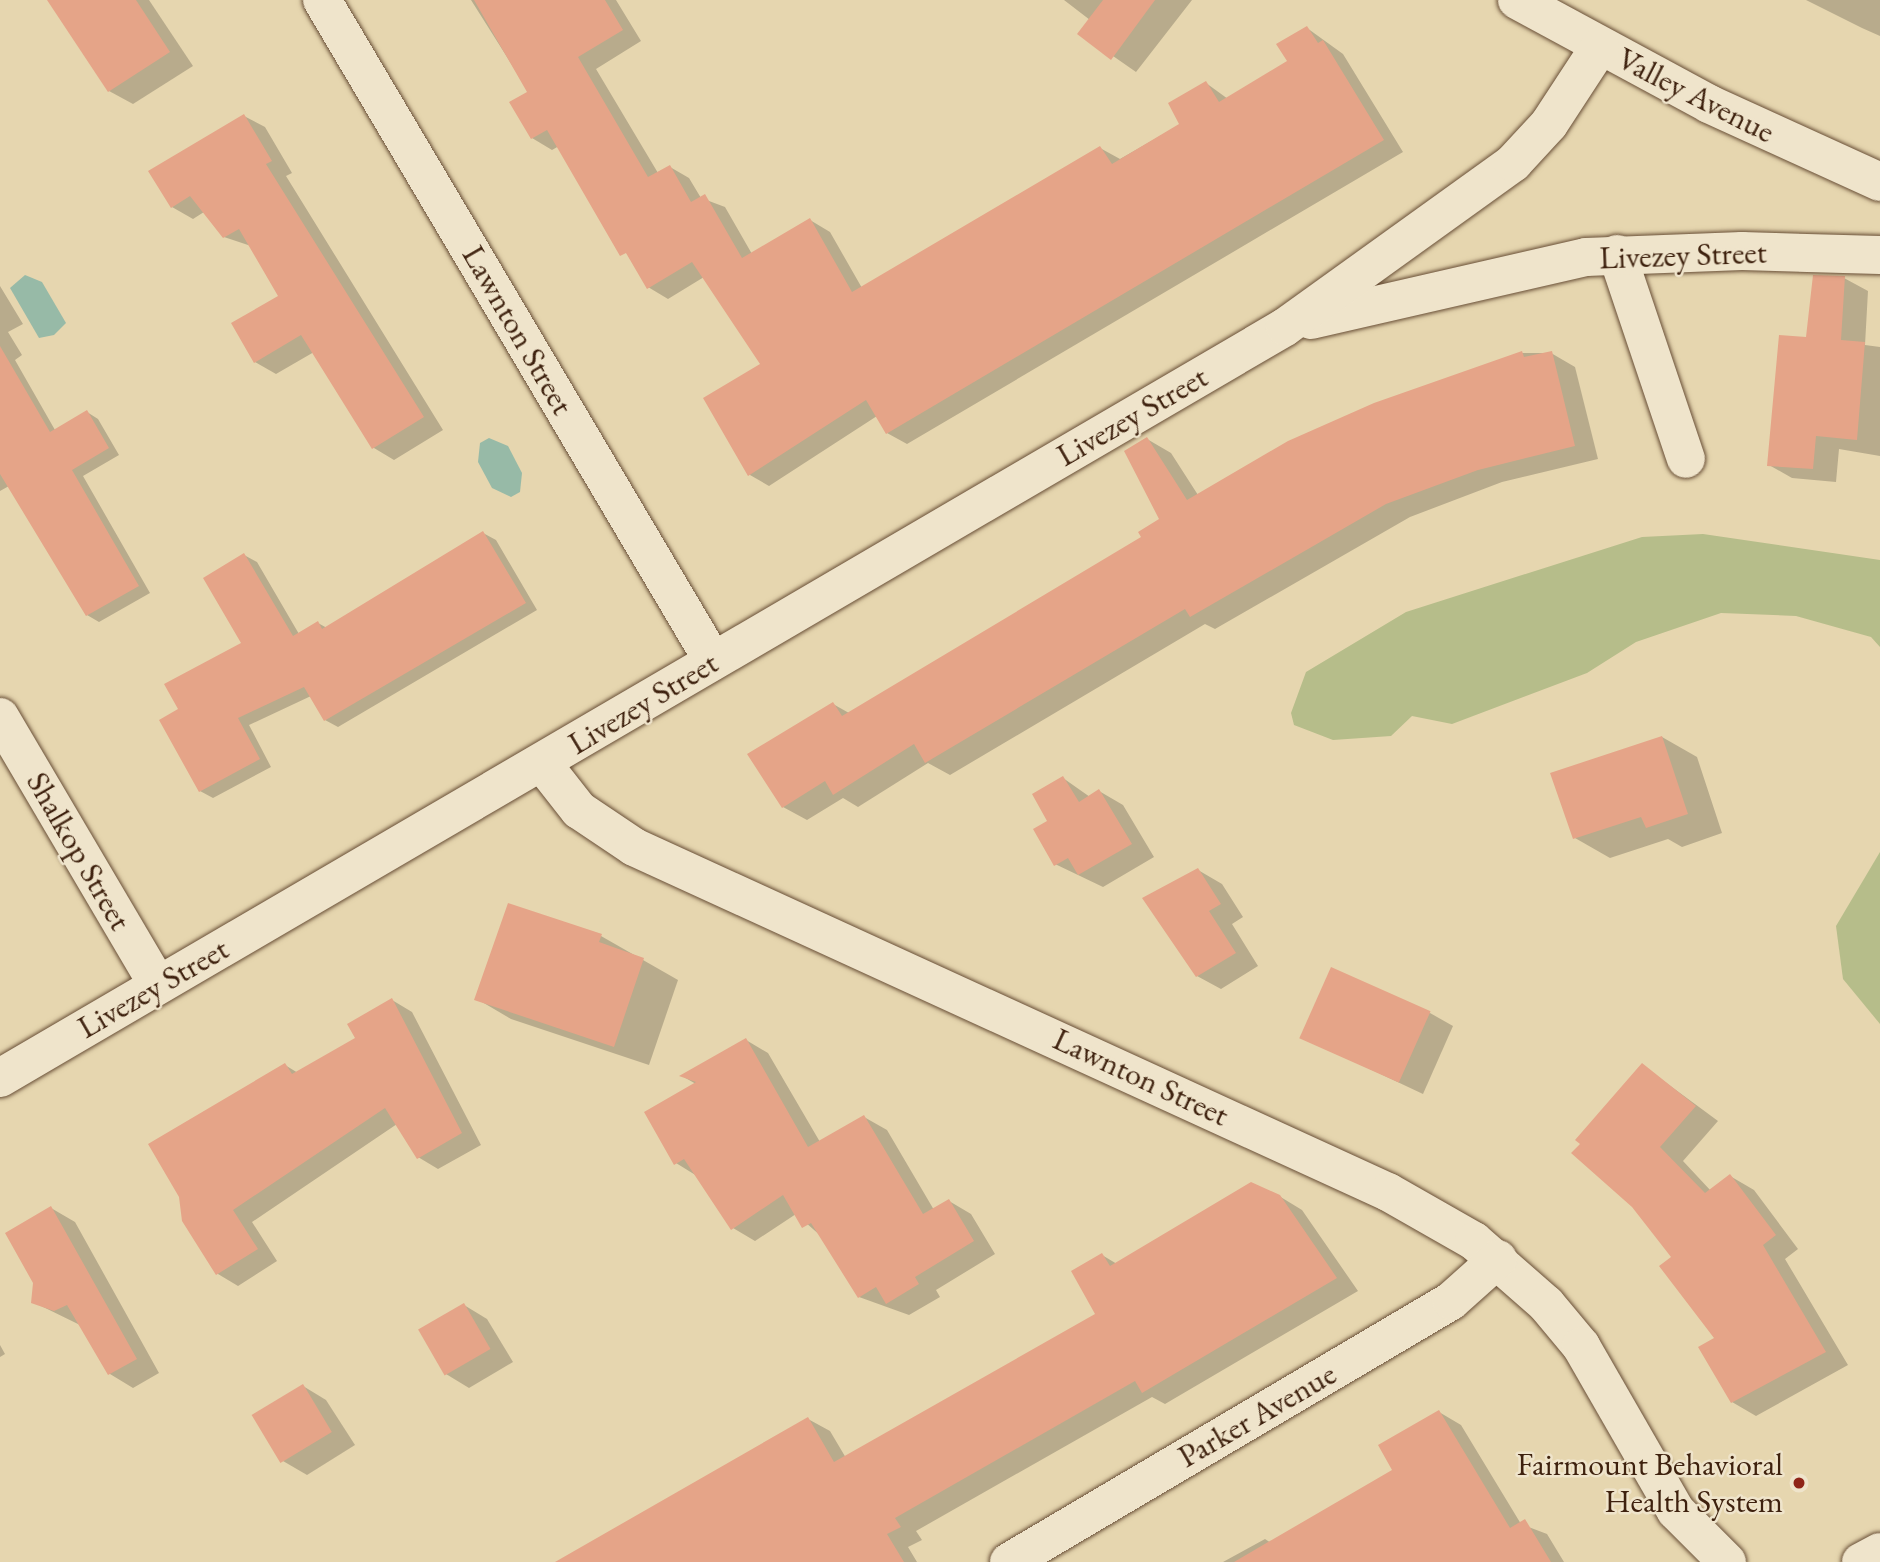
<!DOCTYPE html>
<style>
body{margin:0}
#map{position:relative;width:1880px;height:1562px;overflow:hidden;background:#e6d6af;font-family:"EB Garamond",serif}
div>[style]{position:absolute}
.green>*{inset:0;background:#b6bd8a}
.water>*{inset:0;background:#97baa7}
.shadow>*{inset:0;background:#0003}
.building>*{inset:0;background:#e5a488;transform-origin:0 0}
.roads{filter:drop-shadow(0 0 2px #684e36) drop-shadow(0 0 2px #684e36)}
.minor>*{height:38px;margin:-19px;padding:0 19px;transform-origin:19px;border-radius:19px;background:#efe4cb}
.dots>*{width:19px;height:19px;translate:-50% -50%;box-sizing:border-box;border:4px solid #efe4cb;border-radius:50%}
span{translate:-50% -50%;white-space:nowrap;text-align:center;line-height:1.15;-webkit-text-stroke:5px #efe4cb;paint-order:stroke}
.street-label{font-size:32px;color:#3e210e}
.poi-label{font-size:32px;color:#3e210e}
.right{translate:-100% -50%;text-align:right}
</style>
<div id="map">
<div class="green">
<i style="clip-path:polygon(1703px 534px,1880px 560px,1880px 647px,1871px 637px,1796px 616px,1721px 613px,1636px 642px,1587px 673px,1452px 724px,1412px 716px,1391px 736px,1333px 740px,1294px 725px,1291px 713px,1306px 672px,1406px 612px,1642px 537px)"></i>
<i style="clip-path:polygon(1880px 852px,1880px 1024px,1843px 979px,1836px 926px)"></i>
</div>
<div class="water">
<i style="clip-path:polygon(25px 275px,42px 282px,66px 323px,54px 335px,39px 338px,10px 288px)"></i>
<i style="clip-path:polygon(489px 438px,508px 446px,522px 473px,520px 492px,511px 497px,492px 488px,478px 462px,480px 443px)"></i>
</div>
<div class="shadow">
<i style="clip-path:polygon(71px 0,149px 0,193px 66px,133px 104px,109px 91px)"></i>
<i style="clip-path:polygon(471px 0,616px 0,641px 41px,596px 69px,658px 173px,670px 167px,689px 178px,701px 198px,725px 207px,752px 254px,810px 220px,830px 232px,862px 288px,1100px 148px,1120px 159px,1181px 124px,1206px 83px,1228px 99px,1289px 62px,1307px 28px,1343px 54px,1403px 152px,907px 444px,887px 433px,877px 416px,769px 486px,750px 475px,763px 365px,704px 277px,668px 299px,648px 287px,559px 146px,552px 150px,532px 138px,529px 92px)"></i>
<i style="clip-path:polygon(1064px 0,1192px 0,1136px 72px,1080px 33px,1090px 20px)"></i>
<i style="clip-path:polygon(1806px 0,1880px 0,1880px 36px,1862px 28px)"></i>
<i style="clip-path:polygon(244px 116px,265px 127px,292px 173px,286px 176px,443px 430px,394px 460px,374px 448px,314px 352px,276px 374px,255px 362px,281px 297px,251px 246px,224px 237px,204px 212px,193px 219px,172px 207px)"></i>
<i style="clip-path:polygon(1844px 278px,1868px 291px,1865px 345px,1880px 347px,1880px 456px,1839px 449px,1836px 482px,1792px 478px,1769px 465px,1808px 339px)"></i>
<i style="clip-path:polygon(0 286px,23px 324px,8px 332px,22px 355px,15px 360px,55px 430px,87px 412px,98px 419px,119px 455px,83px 476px,150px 593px,99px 622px,87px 615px,9px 486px,0 491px)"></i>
<i style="clip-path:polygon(1522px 353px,1551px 353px,1575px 367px,1598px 459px,1502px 482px,1410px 517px,1215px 629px,1205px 624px,950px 775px,928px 763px,858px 807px,843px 798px,807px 820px,783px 807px,833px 704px,849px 713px,1144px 538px,1161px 520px,1147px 439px,1171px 453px,1198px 495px)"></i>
<i style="clip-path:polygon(483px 533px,496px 540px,537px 610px,338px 727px,325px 720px,311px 696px,249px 725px,271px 767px,213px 798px,200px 791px,181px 710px,244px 643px,244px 555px,257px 562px,299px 634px,318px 623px,327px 628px)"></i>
<i style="clip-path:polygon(1662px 737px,1697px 757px,1722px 833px,1682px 847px,1668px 839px,1610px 858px,1575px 838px)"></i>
<i style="clip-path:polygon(1063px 778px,1090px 797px,1099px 791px,1123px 805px,1154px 857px,1103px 887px,1055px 864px,1049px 821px)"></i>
<i style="clip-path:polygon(1198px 870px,1222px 884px,1243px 917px,1232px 924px,1258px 966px,1221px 989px,1197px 976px)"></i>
<i style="clip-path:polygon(601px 936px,678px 980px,649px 1065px,511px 1019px,477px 999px)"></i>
<i style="clip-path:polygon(392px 1000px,412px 1012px,481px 1145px,438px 1169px,418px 1157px,397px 1124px,252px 1222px,277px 1261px,238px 1286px,218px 1274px,184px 1220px,285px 1065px,298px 1073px,357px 1038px)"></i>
<i style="clip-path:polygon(1430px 1013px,1453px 1026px,1423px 1094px,1302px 1037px)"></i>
<i style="clip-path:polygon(746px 1040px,768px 1053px,820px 1142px,864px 1117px,887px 1130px,934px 1210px,949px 1201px,971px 1214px,995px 1254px,936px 1290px,940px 1297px,909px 1315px,859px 1297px,822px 1237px,796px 1214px,755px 1241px,733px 1228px,697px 1176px,676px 1163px,696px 1084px,682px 1076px)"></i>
<i style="clip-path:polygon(1642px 1065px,1718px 1121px,1683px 1161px,1711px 1191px,1730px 1176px,1754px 1190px,1798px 1249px,1785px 1259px,1848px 1365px,1756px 1416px,1732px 1402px,1717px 1338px,1673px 1258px)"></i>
<i style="clip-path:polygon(1279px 1196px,1302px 1210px,1358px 1291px,1165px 1404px,1152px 1397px,916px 1531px,922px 1540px,908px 1547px,917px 1562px,560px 1562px,808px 1419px,830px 1431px,846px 1458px,1098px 1314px,1102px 1255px,1117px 1264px)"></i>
<i style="clip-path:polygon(51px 1208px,75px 1222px,159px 1373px,133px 1388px,110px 1374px,80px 1325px,33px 1302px)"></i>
<i style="clip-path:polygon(464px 1305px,487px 1319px,513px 1362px,469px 1388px,446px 1374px)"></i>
<i style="clip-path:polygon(0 1345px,5px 1354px,0 1357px)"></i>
<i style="clip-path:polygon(303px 1386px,326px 1400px,355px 1445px,307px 1475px,283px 1461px)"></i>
<i style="clip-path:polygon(1439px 1412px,1461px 1425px,1521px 1524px,1547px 1534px,1564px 1562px,1223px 1562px,1265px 1539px,1271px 1543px,1395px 1471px)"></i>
</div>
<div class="building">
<i style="clip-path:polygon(47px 0,136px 0,170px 52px,108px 92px)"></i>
<i style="clip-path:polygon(474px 0,605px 0,623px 30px,578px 57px,648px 177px,670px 165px,691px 202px,705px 194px,742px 258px,810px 218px,852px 292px,1100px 146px,1112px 164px,1179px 124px,1168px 103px,1206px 81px,1219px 102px,1287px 61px,1276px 44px,1307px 26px,1318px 43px,1323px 40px,1384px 140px,886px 434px,866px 400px,748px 476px,703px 398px,760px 364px,692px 262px,647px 289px,626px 253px,620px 256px,547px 130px,531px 139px,509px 102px,527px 92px)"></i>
<i style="clip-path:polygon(1103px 0,1155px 0,1111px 60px,1077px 34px)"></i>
<i style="clip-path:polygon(244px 114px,272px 161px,266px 164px,424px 417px,372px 449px,301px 335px,254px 363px,231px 323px,278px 296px,239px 229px,223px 238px,190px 196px,171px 208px,148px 171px)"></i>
<i style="clip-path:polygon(1813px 275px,1845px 276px,1841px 340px,1865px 342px,1857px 440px,1816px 436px,1813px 469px,1767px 466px,1779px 335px,1806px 337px)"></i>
<i style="clip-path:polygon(0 346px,50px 432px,87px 410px,109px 448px,72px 470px,139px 586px,86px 616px,0 474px)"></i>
<i style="clip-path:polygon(1522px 351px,1524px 357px,1552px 351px,1575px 446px,1478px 470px,1386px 504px,1190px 617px,1185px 609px,925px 763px,914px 744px,833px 795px,825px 781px,782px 808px,747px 754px,833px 702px,842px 716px,1141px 537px,1138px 532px,1159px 519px,1124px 451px,1147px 437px,1187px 500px,1288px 441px,1374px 403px)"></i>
<i style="clip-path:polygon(483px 531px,526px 603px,324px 721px,304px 687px,238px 718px,260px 759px,199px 792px,159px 720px,178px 709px,164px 684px,241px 643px,203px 578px,244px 553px,293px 636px,318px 621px,322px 629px)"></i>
<i style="clip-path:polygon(1662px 736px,1688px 814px,1646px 828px,1641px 817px,1573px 839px,1550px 773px)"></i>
<i style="clip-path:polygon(1063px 776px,1079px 802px,1099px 789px,1132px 844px,1078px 875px,1068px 858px,1054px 866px,1033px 829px,1047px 821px,1032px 794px)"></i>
<i style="clip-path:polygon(1198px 868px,1221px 904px,1209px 911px,1236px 953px,1196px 977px,1142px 898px)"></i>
<i style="clip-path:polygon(508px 903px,602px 934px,599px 942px,644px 958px,614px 1047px,474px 1000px)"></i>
<i style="left:1331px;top:967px;width:109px;height:78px;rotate:24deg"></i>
<i style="clip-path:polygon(392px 998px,462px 1133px,417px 1159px,385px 1108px,233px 1210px,258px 1249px,216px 1275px,182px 1221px,179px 1197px,148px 1144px,285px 1063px,292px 1074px,355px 1038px,347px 1024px)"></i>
<i style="clip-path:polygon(746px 1038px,808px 1147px,864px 1115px,923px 1214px,949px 1199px,974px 1241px,915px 1277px,919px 1284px,886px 1304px,876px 1287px,858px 1298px,811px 1223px,802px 1228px,783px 1195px,731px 1230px,684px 1159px,674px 1165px,644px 1112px,696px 1082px,679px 1076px)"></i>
<i style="clip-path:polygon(1642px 1063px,1696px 1106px,1660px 1147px,1705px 1193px,1730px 1174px,1776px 1235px,1763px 1245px,1826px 1352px,1731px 1403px,1698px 1347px,1714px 1338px,1659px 1266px,1671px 1257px,1632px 1207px,1571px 1153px,1580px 1144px,1575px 1140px)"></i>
<i style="clip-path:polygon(1251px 1182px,1280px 1195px,1337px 1278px,1142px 1393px,1135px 1381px,895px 1518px,901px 1527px,887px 1534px,904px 1562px,555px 1562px,808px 1417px,834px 1462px,1095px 1314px,1071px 1271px,1102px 1253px,1110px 1266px)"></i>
<i style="clip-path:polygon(51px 1206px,137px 1359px,108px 1375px,67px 1305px,54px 1311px,31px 1303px,33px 1283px,5px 1233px)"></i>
<i style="left:464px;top:1303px;width:53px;height:53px;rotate:60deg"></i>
<i style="left:303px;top:1384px;width:56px;height:60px;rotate:59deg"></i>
<i style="clip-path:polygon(1439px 1410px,1510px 1528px,1525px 1519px,1551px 1562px,1234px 1562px,1392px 1470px,1378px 1445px)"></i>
</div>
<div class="roads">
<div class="minor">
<i style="left:322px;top:0;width:768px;rotate:59.39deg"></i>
<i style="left:1517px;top:0;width:218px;rotate:28.4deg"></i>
<i style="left:1709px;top:104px;width:188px;rotate:24.5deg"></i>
<i style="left:1617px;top:254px;width:216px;rotate:71.4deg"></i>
<i style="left:1311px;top:320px;width:282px;rotate:-12.9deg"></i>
<i style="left:1586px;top:257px;width:156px;rotate:-2.2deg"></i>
<i style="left:1742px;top:251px;width:138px;rotate:1.7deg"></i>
<i style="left:0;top:717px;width:311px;rotate:59.5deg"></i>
<i style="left:542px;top:763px;width:60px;rotate:51.8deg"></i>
<i style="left:579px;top:810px;width:66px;rotate:33.9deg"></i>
<i style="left:634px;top:847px;width:829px;rotate:24.59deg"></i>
<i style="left:1388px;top:1192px;width:99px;rotate:29.7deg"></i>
<i style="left:1474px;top:1241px;width:96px;rotate:41.2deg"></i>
<i style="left:1546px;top:1304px;width:55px;rotate:50.2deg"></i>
<i style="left:1581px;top:1346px;width:190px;rotate:60.1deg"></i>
<i style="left:1676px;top:1511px;width:72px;rotate:45deg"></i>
<i style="left:0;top:1078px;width:1488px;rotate:-30.3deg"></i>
<i style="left:1285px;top:327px;width:281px;rotate:-35.7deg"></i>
<i style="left:1513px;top:163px;width:53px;rotate:-47.3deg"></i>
<i style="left:1549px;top:124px;width:93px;rotate:-56.8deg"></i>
<i style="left:1009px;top:1562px;width:513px;rotate:-30.56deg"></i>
<i style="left:1451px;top:1301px;width:63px;rotate:-41.8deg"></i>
<i style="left:1861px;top:1562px;width:21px;rotate:-28deg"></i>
</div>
</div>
<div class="dots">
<i style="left:1799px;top:1483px;background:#8f2418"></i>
</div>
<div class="street-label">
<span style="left:1696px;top:95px;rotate:27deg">Valley Avenue</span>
<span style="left:1683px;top:255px;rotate:-2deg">Livezey Street</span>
<span style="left:518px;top:330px;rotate:60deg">Lawnton Street</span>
<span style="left:1132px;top:416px;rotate:-30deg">Livezey Street</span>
<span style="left:643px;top:703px;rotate:-31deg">Livezey Street</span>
<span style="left:79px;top:851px;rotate:60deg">Shalkop Street</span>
<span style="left:153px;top:988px;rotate:-30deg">Livezey Street</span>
<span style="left:1141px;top:1077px;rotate:25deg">Lawnton Street</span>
<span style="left:1257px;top:1415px;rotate:-30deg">Parker Avenue</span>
</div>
<div class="poi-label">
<span class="right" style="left:1783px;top:1483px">Fairmount Behavioral<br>Health System</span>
</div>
</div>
